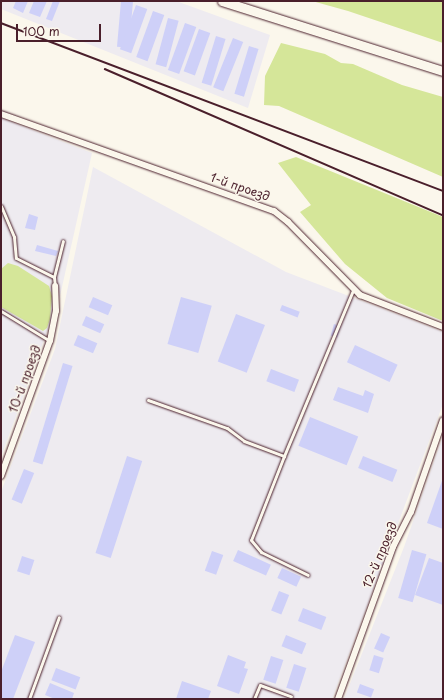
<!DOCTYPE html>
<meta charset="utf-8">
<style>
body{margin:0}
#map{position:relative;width:444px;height:700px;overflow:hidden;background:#fbf7ec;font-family:"Playpen Sans",sans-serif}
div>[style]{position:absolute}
.built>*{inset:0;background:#eeebf0}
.green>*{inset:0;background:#d5e699}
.building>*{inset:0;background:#ced0f8;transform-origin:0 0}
.roads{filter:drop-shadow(0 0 1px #4a1f2b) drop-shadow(0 0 1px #4a1f2b)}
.lane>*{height:3px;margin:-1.5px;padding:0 1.5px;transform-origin:1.5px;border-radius:1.5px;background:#fbf7ec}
.street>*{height:6px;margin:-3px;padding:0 3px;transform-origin:3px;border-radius:3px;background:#fbf7ec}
.secondary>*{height:9px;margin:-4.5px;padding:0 4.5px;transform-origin:4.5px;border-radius:4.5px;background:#fbf7ec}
.rail>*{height:1.5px;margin:-0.75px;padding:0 0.75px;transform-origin:0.75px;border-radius:0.75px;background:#4a1f2b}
span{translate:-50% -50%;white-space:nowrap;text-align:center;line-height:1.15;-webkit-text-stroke:3px #fbf7ec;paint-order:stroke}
.street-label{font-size:12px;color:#4a1f2b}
.frame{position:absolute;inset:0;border:2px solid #4a1f2b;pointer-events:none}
.scale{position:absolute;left:16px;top:24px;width:85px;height:18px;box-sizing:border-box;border:2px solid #4a1f2b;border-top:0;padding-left:5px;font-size:12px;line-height:14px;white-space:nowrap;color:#4a1f2b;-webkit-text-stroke:3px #fbf7ec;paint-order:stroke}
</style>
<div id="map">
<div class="built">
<i style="clip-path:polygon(1px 1px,176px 1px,270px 35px,248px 108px,1px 9px)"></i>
<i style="clip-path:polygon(1px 118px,92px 153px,60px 296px,1px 457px)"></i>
<i style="clip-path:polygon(93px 167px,286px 272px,443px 332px,443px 404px,332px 699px,1px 699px,1px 492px,55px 349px)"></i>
<i style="clip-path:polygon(443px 436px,443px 699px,344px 699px,404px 547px)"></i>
</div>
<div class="green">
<i style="clip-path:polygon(312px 1px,443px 1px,443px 43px,348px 11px)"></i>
<i style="clip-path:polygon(281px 43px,325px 54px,341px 63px,353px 64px,402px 85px,443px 97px,443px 177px,279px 106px,264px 105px,265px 76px)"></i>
<i style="clip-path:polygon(296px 157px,443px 217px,443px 321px,387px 298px,345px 264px,300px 212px,311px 205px,278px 163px)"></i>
<i style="clip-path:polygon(8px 263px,18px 266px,49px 286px,52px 296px,50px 319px,47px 328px,43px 331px,1px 307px,1px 269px)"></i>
</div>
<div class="building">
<i style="clip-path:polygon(16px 1px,28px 1px,23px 13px,13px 8px)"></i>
<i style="clip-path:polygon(34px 1px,47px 1px,40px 17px,29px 13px)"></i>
<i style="clip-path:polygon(53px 1px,60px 1px,52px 21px,46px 19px)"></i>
<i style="left:121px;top:1px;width:12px;height:46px;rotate:5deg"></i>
<i style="left:136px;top:5px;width:12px;height:47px;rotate:20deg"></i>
<i style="left:153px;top:11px;width:12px;height:49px;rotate:20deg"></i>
<i style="left:168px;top:18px;width:11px;height:48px;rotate:15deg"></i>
<i style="left:185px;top:23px;width:12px;height:50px;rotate:20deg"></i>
<i style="left:199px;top:29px;width:12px;height:45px;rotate:20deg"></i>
<i style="left:216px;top:36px;width:10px;height:49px;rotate:17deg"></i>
<i style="left:233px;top:38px;width:11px;height:53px;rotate:22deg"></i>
<i style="left:249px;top:46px;width:10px;height:50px;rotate:17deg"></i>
<i style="clip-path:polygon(29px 214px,38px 217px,35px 230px,25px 228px)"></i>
<i style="clip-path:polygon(37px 245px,58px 251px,56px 256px,35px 251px)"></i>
<i style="left:93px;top:297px;width:21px;height:11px;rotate:23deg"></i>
<i style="left:181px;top:297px;width:32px;height:49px;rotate:16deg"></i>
<i style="left:282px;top:305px;width:19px;height:6px;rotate:21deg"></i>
<i style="left:236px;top:314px;width:31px;height:51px;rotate:21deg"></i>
<i style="left:86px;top:316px;width:20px;height:10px;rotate:24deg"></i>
<i style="left:334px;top:324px;width:7px;height:12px;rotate:16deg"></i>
<i style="left:78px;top:335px;width:21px;height:11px;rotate:23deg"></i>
<i style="left:355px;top:345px;width:47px;height:19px;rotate:25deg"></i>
<i style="left:63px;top:363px;width:10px;height:103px;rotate:17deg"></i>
<i style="left:271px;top:369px;width:30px;height:13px;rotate:21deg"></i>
<i style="clip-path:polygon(338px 387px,363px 396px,365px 390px,374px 394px,368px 413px,333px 400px)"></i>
<i style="left:310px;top:417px;width:52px;height:31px;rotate:22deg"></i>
<i style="left:127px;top:456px;width:16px;height:102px;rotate:18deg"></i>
<i style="left:363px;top:456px;width:37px;height:13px;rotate:22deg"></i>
<i style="left:24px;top:469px;width:11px;height:33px;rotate:22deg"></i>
<i style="clip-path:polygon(443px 478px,443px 529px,427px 523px)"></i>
<i style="left:238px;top:550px;width:36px;height:12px;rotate:24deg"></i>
<i style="left:412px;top:550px;width:15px;height:50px;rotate:16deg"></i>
<i style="left:212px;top:551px;width:12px;height:21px;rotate:20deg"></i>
<i style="left:22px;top:556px;width:13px;height:16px;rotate:18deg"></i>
<i style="clip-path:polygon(429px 558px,443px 563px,443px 605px,415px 595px)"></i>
<i style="left:282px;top:568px;width:21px;height:11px;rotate:25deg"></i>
<i style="left:279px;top:591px;width:11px;height:21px;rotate:22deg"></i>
<i style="left:303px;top:608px;width:25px;height:14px;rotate:21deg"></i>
<i style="left:381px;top:633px;width:10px;height:17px;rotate:24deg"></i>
<i style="clip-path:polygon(15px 635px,35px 642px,13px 699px,1px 699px,1px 672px)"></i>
<i style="left:286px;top:635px;width:22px;height:12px;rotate:22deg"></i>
<i style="clip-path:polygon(228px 655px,246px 662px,244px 668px,248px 669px,239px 694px,217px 686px)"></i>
<i style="left:374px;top:655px;width:10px;height:16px;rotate:17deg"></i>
<i style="left:271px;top:656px;width:13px;height:25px;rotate:18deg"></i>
<i style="left:294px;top:664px;width:13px;height:25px;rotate:18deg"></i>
<i style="left:56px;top:668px;width:26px;height:13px;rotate:21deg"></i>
<i style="clip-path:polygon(182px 681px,211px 691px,208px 699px,176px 699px)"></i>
<i style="clip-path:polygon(50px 683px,74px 693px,72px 699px,55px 699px,45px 695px)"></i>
<i style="left:360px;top:684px;width:15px;height:9px;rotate:20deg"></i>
</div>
<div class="roads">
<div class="lane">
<i style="left:1px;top:206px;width:34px;rotate:67deg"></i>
<i style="left:14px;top:237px;width:21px;rotate:85deg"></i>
<i style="left:16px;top:258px;width:42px;rotate:26.6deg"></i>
<i style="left:54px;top:277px;width:9px;rotate:84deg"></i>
<i style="left:54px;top:277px;width:37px;rotate:-76deg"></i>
<i style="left:1px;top:311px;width:57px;rotate:31.5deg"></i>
<i style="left:148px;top:400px;width:84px;rotate:19.5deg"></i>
<i style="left:227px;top:428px;width:21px;rotate:37deg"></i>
<i style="left:244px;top:441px;width:43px;rotate:20.6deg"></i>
<i style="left:284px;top:456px;width:180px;rotate:-67.4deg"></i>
<i style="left:284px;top:456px;width:90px;rotate:111.4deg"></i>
<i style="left:251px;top:540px;width:16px;rotate:50deg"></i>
<i style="left:261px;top:552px;width:52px;rotate:26.1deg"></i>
<i style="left:29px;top:699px;width:87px;rotate:-69.9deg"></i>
<i style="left:254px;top:699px;width:15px;rotate:-67deg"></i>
<i style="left:260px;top:685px;width:33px;rotate:20deg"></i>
</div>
<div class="street">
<i style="left:1px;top:114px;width:290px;rotate:19.6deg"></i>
<i style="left:274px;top:211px;width:18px;rotate:38deg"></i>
<i style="left:288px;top:222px;width:103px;rotate:45.4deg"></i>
<i style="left:360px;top:295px;width:89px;rotate:21.1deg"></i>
<i style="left:1px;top:476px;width:144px;rotate:-70.1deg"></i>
<i style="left:50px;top:341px;width:31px;rotate:-79deg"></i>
<i style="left:56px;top:311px;width:25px;rotate:-92deg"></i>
<i style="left:338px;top:699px;width:162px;rotate:-70.1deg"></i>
<i style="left:393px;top:547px;width:39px;rotate:-63deg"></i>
<i style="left:411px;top:512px;width:97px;rotate:-70.8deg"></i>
</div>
<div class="secondary">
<i style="left:222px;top:1px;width:232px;rotate:17.6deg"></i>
</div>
</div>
<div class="rail">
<i style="left:1px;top:23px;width:473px;rotate:20.8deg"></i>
<i style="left:105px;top:69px;width:368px;rotate:23.4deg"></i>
</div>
<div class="street-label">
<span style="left:240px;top:187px;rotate:19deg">1-й проезд</span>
<span style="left:25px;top:379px;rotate:-70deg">10-й проезд</span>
<span style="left:380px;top:555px;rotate:-67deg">12-й проезд</span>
</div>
<div class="frame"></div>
<div class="scale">100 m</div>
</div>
